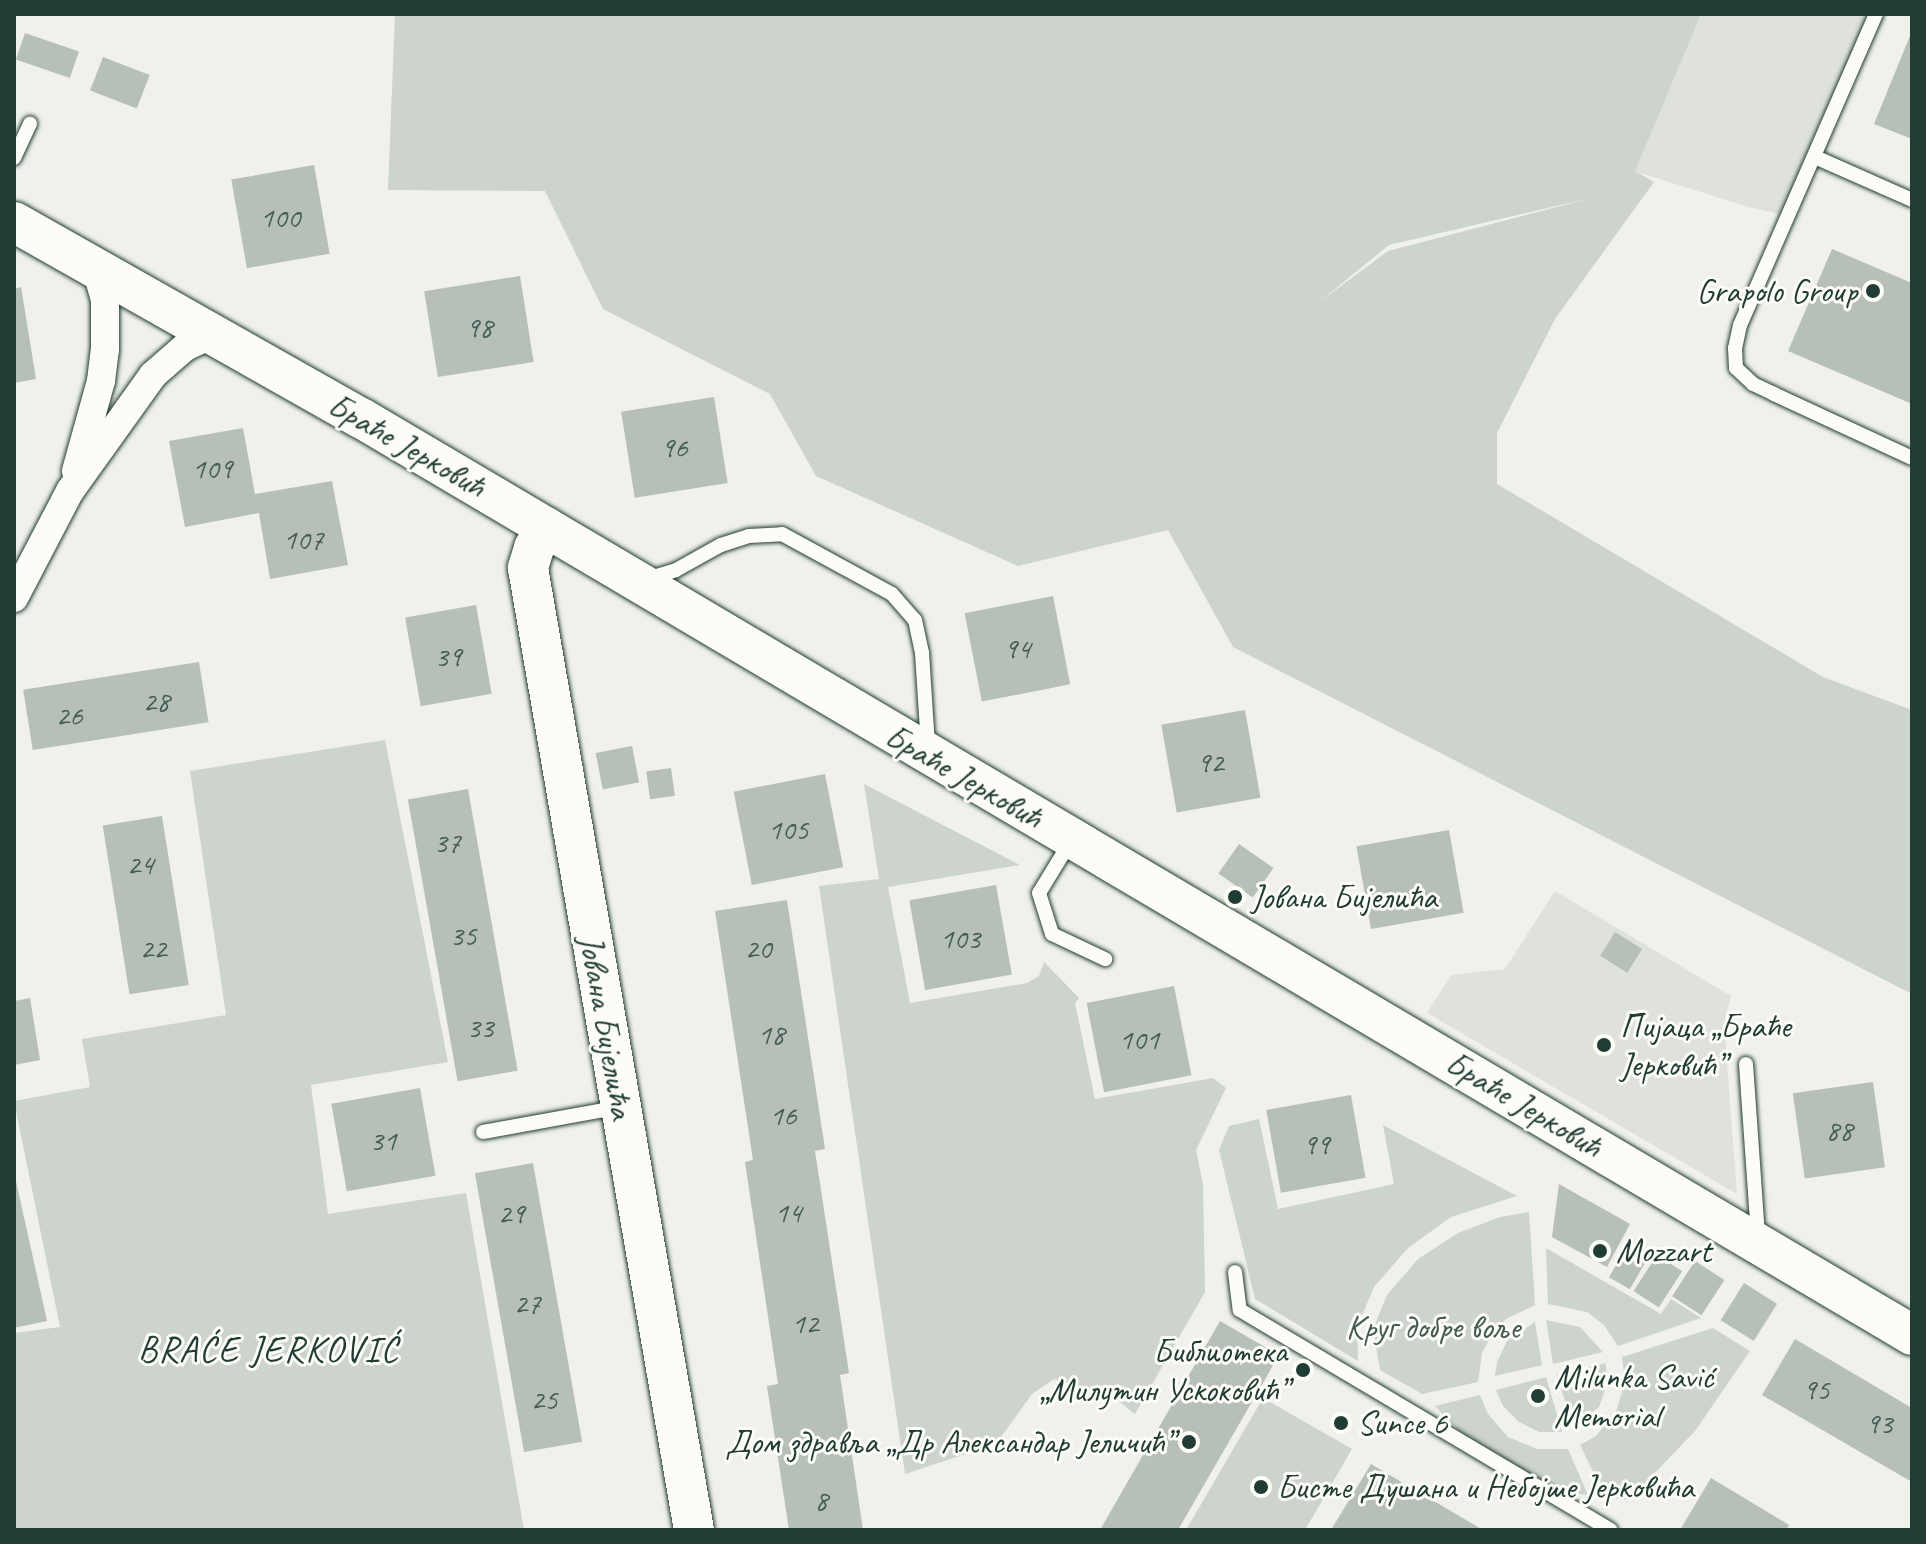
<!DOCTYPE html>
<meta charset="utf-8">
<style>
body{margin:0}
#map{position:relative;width:1926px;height:1544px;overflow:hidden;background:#f0f1eb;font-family:Caveat,sans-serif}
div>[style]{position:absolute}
.built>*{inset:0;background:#dfe2dc}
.green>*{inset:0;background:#cdd3cd}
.building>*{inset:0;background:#b6bfb8;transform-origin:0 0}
.roads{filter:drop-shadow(0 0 2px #1f3d34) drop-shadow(0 0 2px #1f3d34)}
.lane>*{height:14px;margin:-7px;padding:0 7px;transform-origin:7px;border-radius:7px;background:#fdfcf7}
.street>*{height:28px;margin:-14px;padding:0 14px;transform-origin:14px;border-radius:14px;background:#fdfcf7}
.secondary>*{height:40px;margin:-20px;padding:0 20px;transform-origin:20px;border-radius:20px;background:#fdfcf7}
.dots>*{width:22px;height:22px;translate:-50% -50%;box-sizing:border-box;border:4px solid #fdfcf7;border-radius:50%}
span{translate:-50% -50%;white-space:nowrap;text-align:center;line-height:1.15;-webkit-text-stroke:6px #fdfcf7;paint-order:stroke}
.number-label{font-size:30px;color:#455e55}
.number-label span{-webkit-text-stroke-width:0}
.poi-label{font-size:34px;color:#1f3d34}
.right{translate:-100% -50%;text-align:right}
.left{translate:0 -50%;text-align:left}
.street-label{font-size:34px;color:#1f3d34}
.park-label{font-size:34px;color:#425b53}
.neighbourhood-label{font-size:36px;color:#1f3d34;letter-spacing:2px}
.frame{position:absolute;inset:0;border:16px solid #1f3d34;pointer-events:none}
</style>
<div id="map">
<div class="built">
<i style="clip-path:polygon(1113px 14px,1870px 14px,1788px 216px,1745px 206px,1212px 38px)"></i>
<i style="clip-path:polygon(1555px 891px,1731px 996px,1724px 1024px,1737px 1194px,1427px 1013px,1451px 975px,1505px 969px)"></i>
</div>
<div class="green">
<i style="clip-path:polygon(evenodd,395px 14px,1701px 14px,1635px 171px,1654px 182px,1555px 319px,1497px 433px,1497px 484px,1823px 677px,1912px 710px,1912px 994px,1233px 647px,1168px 530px,1018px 566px,816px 476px,770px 394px,603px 309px,545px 191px,388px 190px,395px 14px,1591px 198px,1388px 251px,1319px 302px,1389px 245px,1591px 198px)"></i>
<i style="clip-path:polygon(385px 740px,448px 1062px,311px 1085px,328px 1214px,466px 1193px,524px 1530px,14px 1530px,14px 1333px,60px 1327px,14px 1101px,90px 1087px,82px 1039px,226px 1015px,190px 771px)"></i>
<i style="clip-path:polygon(864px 784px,1020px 865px,888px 887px,910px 1003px,1027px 983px,1039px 976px,1044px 962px,1079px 998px,1075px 1003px,1095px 1099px,1213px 1078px,1226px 1088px,1196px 1150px,1203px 1184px,1205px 1292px,1135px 1414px,1115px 1398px,1054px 1379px,1032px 1394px,996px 1444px,905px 1474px,819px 886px,879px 879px)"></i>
<i style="clip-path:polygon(1259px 1119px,1278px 1209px,1394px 1184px,1383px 1125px,1517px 1196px,1451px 1217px,1408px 1248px,1374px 1287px,1357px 1327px,1358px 1361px,1255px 1299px,1219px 1150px,1229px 1126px)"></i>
<i style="clip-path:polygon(1529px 1212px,1535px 1305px,1506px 1319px,1492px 1334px,1482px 1353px,1478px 1382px,1422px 1394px,1380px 1370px,1373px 1329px,1387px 1295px,1418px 1259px,1458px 1233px,1500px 1217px)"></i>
<i style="clip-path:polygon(1546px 1248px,1661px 1314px,1671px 1299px,1701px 1318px,1618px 1346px,1604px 1325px,1587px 1312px,1548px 1304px)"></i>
<i style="clip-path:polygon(1546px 1320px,1580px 1327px,1603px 1352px,1553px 1364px)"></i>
<i style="clip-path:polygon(1535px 1322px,1542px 1365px,1495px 1376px,1497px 1362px,1507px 1341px)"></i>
<i style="clip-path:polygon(1713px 1328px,1750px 1351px,1695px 1431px,1652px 1476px,1626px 1500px,1605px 1496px,1580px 1445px,1596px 1436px,1616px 1412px,1625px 1382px,1622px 1357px)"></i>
<i style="clip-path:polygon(1606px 1363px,1607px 1385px,1599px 1407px,1573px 1428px,1557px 1375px)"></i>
<i style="clip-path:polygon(1546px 1377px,1562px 1432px,1539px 1432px,1519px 1422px,1503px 1406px,1496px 1390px)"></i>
<i style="clip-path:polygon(1480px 1395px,1488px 1414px,1508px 1437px,1537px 1449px,1568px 1449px,1588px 1495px,1562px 1492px,1545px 1486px,1464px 1436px,1435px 1406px)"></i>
<i style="clip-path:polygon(1263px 1398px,1352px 1449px,1305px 1530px,1186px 1530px)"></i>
</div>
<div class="building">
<i style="clip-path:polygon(1912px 31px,1912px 139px,1874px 124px)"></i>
<i style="left:25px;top:33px;width:57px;height:28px;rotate:19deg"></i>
<i style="left:103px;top:57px;width:50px;height:36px;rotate:21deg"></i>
<i style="left:314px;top:165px;width:90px;height:84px;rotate:80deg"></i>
<i style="clip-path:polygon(1832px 249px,1912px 283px,1912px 404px,1788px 351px)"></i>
<i style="left:520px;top:276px;width:87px;height:97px;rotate:81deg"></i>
<i style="clip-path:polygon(21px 287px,36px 379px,14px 383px,14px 289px)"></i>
<i style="left:714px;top:397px;width:87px;height:94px;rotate:81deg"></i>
<i style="clip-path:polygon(243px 428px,255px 494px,332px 481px,348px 565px,270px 579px,259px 513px,185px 527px,169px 441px)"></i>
<i style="left:1053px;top:596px;width:90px;height:90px;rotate:79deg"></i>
<i style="left:476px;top:605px;width:90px;height:72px;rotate:80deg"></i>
<i style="left:199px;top:662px;width:61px;height:178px;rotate:81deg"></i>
<i style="left:1245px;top:710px;width:89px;height:85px;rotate:80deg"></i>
<i style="left:632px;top:746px;width:37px;height:37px;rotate:79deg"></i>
<i style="left:671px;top:768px;width:28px;height:25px;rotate:82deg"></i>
<i style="left:825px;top:774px;width:95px;height:93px;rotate:79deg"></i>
<i style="left:468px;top:789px;width:286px;height:61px;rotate:80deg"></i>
<i style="left:162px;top:816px;width:171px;height:60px;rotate:81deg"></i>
<i style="left:1449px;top:830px;width:84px;height:94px;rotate:80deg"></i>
<i style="left:1239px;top:844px;width:42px;height:36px;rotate:35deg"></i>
<i style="left:996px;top:885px;width:91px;height:88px;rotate:80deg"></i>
<i style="clip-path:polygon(787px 900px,825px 1149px,815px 1151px,849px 1373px,840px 1375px,863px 1530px,789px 1530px,767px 1386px,778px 1384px,745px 1162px,753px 1160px,715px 911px)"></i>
<i style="left:1615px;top:932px;width:32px;height:28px;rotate:32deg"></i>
<i style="left:1174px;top:986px;width:91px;height:89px;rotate:79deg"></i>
<i style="clip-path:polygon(30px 998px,40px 1060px,14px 1065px,14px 1001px)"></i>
<i style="left:1873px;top:1082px;width:86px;height:81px;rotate:82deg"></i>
<i style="left:420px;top:1088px;width:89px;height:90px;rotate:80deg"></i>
<i style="left:1351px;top:1095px;width:84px;height:86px;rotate:80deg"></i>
<i style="left:533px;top:1163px;width:283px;height:59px;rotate:80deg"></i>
<i style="clip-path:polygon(14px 1172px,47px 1321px,14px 1328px)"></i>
<i style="clip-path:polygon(1559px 1184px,1630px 1224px,1607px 1267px,1552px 1237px)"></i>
<i style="left:1630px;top:1241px;width:24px;height:42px;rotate:30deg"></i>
<i style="left:1657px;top:1255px;width:30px;height:43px;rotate:33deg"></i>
<i style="left:1695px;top:1261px;width:35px;height:42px;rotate:33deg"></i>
<i style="left:1744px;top:1283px;width:39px;height:44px;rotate:32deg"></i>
<i style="clip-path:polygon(1220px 1321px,1279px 1355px,1178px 1530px,1100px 1530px)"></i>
<i style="clip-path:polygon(1795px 1339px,1912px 1408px,1912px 1482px,1762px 1395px)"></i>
<i style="clip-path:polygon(1371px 1464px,1483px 1530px,1331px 1530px)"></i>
<i style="clip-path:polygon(1711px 1478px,1789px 1525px,1786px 1530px,1680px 1530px)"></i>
</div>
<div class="roads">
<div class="lane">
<i style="left:1876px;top:14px;width:339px;rotate:113.6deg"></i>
<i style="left:1740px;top:325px;width:24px;rotate:102deg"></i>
<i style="left:1735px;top:348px;width:20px;rotate:87deg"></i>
<i style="left:1736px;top:368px;width:23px;rotate:43deg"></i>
<i style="left:1753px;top:384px;width:23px;rotate:25deg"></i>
<i style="left:1774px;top:394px;width:152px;rotate:24.9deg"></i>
<i style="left:1815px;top:157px;width:106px;rotate:23.9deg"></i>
<i style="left:14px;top:158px;width:38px;rotate:-65deg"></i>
<i style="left:647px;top:579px;width:30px;rotate:-17deg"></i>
<i style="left:676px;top:570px;width:51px;rotate:-29.1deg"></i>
<i style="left:721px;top:545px;width:29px;rotate:-18deg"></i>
<i style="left:749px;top:536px;width:33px;rotate:-3deg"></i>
<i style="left:782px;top:534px;width:125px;rotate:28.6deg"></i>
<i style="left:892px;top:594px;width:35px;rotate:49deg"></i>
<i style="left:915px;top:620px;width:34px;rotate:78deg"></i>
<i style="left:922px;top:653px;width:93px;rotate:86.3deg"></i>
<i style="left:1072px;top:839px;width:63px;rotate:121.4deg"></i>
<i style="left:1039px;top:893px;width:43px;rotate:72.4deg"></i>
<i style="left:1052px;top:934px;width:59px;rotate:25.3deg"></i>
<i style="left:1746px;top:1064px;width:172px;rotate:86deg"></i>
<i style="left:483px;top:1132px;width:139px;rotate:-10.3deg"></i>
<i style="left:1235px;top:1272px;width:38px;rotate:83deg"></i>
<i style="left:1240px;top:1310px;width:431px;rotate:30.7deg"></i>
</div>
<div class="street">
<i style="left:76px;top:471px;width:93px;rotate:-74.5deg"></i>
<i style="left:101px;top:381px;width:31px;rotate:-83deg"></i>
<i style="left:105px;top:350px;width:50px;rotate:-90deg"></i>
<i style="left:105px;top:300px;width:32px;rotate:-106deg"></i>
<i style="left:14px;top:598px;width:121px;rotate:-62.4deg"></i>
<i style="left:70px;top:491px;width:143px;rotate:-54.4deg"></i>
<i style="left:153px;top:375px;width:43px;rotate:-41.2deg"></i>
<i style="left:185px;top:347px;width:33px;rotate:-25deg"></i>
</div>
<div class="secondary">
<i style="left:14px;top:222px;width:399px;rotate:29.5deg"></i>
<i style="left:361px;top:418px;width:1802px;rotate:30.59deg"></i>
<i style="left:546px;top:527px;width:24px;rotate:120deg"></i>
<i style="left:534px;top:548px;width:21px;rotate:107deg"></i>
<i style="left:528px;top:568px;width:976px;rotate:80.21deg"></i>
</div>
</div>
<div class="dots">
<i style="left:1873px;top:291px;background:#1f3d34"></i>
<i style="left:1235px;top:897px;background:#1f3d34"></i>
<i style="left:1604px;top:1045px;background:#1f3d34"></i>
<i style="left:1600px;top:1251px;background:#1f3d34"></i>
<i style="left:1303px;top:1370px;background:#1f3d34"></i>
<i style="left:1538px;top:1396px;background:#1f3d34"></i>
<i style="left:1341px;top:1423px;background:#1f3d34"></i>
<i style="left:1189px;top:1442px;background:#1f3d34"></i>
<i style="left:1261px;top:1487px;background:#1f3d34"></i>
</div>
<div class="number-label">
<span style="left:280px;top:217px">100</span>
<span style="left:479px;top:327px">98</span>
<span style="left:674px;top:447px">96</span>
<span style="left:212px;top:468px">109</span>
<span style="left:303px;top:539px">107</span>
<span style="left:1017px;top:648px">94</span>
<span style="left:448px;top:656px">39</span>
<span style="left:156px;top:701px">28</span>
<span style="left:69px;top:715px">26</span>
<span style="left:1210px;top:762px">92</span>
<span style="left:788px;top:829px">105</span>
<span style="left:447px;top:842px">37</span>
<span style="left:140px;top:864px">24</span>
<span style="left:463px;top:935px">35</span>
<span style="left:960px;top:938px">103</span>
<span style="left:153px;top:948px">22</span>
<span style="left:758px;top:948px">20</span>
<span style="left:480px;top:1027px">33</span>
<span style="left:771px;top:1034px">18</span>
<span style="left:1139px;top:1039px">101</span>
<span style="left:783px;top:1115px">16</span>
<span style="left:1839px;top:1130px">88</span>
<span style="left:383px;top:1140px">31</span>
<span style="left:1316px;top:1144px">99</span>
<span style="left:788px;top:1212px">14</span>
<span style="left:511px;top:1213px">29</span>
<span style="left:527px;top:1303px">27</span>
<span style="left:805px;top:1323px">12</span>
<span style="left:1816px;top:1389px">95</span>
<span style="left:544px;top:1399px">25</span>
<span style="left:1879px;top:1423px">93</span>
<span style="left:821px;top:1500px">8</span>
</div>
<div class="poi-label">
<span class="right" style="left:1857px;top:291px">Grapolo Group</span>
<span class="left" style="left:1251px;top:897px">Јована Бијелића</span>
<span class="left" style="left:1620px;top:1045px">Пијаца „Браће<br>Јерковић”</span>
<span class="left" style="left:1616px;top:1251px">Mozzart</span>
<span class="right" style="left:1287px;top:1370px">Библиотека<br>„Милутин Ускоковић”</span>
<span class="left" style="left:1554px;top:1396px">Milunka Savić<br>Memorial</span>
<span class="left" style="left:1357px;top:1423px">Sunce 6</span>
<span class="right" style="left:1173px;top:1442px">Дом здравља „Др Александар Јеличић”</span>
<span class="left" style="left:1277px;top:1487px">Бисте Душана и Небојше Јерковића</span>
</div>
<div class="street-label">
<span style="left:407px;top:445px;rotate:30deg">Браће Јерковић</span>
<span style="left:964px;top:776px;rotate:30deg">Браће Јерковић</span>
<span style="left:607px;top:1027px;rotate:80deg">Јована Бијелића</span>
<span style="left:1524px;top:1104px;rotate:31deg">Браће Јерковић</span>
</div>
<div class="park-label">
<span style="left:1433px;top:1327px">Круг добре воље</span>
</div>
<div class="neighbourhood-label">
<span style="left:269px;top:1350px">BRAĆE JERKOVIĆ</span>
</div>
<div class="frame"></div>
</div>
